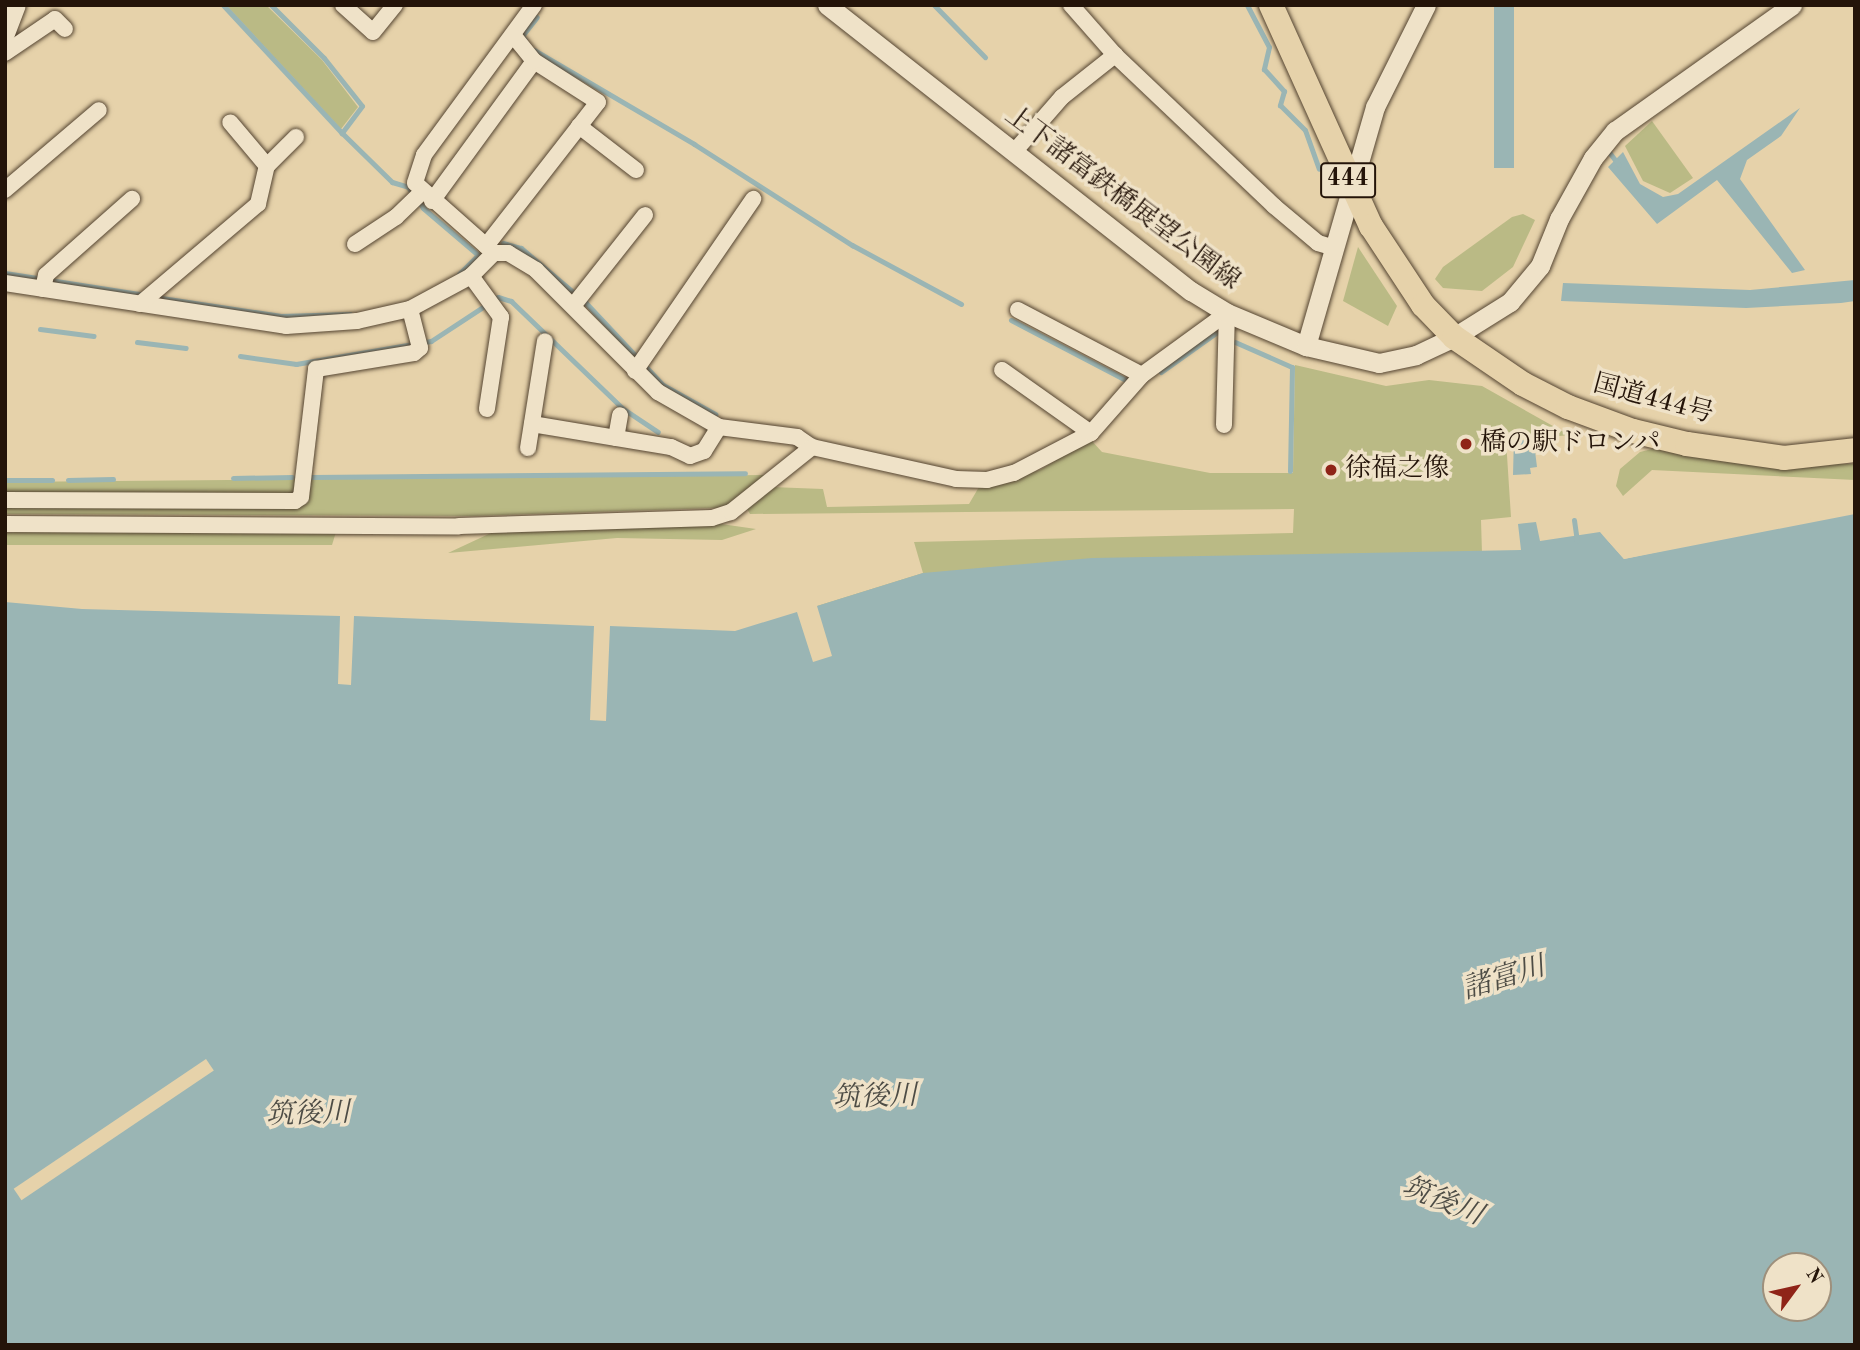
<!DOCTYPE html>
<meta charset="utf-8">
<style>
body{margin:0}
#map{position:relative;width:1860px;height:1350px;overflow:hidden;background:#e6d2aa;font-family:"Old Standard TT","Noto Serif JP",serif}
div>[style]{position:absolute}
.green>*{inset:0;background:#baba85}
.water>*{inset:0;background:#9ab5b4;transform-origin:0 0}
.pier>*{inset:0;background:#e6d2aa;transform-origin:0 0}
.stream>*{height:5px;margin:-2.5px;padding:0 2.5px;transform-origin:2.5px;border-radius:2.5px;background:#9ab5b4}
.roads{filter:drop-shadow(0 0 2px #544431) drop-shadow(0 0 2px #544431)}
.minor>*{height:16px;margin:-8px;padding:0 8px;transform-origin:8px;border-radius:8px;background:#efe2c8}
.tertiary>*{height:19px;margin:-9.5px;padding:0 9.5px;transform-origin:9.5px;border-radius:9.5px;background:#efe2c8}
.trunk>*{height:24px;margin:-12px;padding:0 12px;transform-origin:12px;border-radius:12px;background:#e6d2aa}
.dots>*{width:19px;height:19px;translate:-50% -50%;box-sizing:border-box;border:4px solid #efe2c8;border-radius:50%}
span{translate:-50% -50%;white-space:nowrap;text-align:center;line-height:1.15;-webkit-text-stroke:7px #efe2c8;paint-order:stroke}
.shield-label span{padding:2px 5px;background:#efe2c8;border:2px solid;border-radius:5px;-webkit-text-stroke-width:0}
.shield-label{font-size:24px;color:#241409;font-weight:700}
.street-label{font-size:26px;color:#241409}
.poi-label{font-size:26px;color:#241409}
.left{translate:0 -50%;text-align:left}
.water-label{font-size:28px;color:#4d4c45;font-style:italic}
.frame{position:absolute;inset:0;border:7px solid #241409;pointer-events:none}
.north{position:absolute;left:1762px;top:1252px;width:70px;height:70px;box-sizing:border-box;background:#efe2c8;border:2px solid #9e907c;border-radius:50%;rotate:57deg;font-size:19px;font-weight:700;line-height:28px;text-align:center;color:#241409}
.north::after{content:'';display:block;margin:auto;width:24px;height:32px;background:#8f2418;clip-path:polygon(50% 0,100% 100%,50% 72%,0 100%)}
</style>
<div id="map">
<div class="green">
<i style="clip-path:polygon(226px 5px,266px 5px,322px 60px,358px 107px,341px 129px)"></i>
<i style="clip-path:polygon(1652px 121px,1693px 178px,1670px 193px,1643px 181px,1625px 146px)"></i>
<i style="clip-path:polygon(1523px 214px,1535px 220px,1513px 267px,1482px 291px,1443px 288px,1435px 279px,1443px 267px,1512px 217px)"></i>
<i style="clip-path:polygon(1358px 247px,1397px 306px,1388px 326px,1343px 301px)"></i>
<i style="clip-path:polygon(1295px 365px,1386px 386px,1429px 380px,1482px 386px,1569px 435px,1531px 439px,1514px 429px,1506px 440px,1511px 517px,1481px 520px,1482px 553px,1069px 595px,817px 606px,923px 573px,914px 542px,1293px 533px,1294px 509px,750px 514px,746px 507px,473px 516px,5px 514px,5px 482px,766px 475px,771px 487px,823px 489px,827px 507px,969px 504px,979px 487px,1040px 470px,1090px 439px,1102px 452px,1210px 473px,1293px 473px)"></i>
<i style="clip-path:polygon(1664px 446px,1753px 463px,1855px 464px,1855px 480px,1652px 470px,1623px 496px,1616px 486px,1620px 469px,1640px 452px)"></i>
<i style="clip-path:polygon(714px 523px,756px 529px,722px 540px,617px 538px,448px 553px,493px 532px)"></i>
<i style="clip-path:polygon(17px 532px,336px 532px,332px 545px,5px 545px,5px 533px)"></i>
</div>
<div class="water">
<i style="left:1494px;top:5px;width:20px;height:163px"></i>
<i style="clip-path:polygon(1800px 108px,1781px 136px,1747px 160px,1740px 179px,1805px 270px,1792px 273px,1717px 180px,1657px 224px,1608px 167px,1623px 152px,1640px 184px,1663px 197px,1678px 194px)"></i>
<i style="clip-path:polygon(1855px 280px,1855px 301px,1841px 303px,1746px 308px,1561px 301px,1563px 283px,1750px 290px)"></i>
<i style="clip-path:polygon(1514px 435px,1528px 443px,1529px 452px,1535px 451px,1537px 467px,1530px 468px,1531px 474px,1513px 475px)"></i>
<i style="clip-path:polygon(evenodd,1855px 514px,1855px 1345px,5px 1345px,5px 602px,82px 609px,340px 616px,338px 684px,351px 685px,354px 616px,594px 626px,590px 720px,606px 721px,610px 626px,735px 631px,797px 612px,813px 662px,832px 656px,817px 606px,923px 573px,1092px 558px,1521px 550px,1518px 524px,1536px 522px,1540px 541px,1600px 532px,1624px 559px,1855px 514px,1776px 1266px,1818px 1266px,1818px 1308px,1776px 1308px,1776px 1266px)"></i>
</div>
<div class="pier">
<i style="clip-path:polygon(1855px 510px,1624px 559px,1600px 532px,1625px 556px)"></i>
<i style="left:206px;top:1059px;width:14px;height:232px;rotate:56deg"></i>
</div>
<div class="stream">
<i style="left:223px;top:5px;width:175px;rotate:47.1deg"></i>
<i style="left:271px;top:5px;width:75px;rotate:45deg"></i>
<i style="left:324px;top:58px;width:61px;rotate:51.6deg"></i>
<i style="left:362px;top:106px;width:34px;rotate:127deg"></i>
<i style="left:342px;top:133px;width:70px;rotate:44.4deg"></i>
<i style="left:392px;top:182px;width:17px;rotate:17deg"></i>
<i style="left:408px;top:187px;width:26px;rotate:54deg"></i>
<i style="left:423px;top:208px;width:72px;rotate:40.5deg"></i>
<i style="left:478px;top:255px;width:27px;rotate:135deg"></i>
<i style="left:934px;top:5px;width:73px;rotate:45.6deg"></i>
<i style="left:1247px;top:5px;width:47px;rotate:62.4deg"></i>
<i style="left:1269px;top:47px;width:23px;rotate:103deg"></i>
<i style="left:1264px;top:69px;width:30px;rotate:48deg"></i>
<i style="left:1284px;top:91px;width:15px;rotate:106deg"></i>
<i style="left:1280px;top:105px;width:35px;rotate:45deg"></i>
<i style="left:1305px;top:130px;width:41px;rotate:70.3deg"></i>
<i style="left:525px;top:40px;width:5px;rotate:-127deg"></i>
<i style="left:522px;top:36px;width:24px;rotate:-52deg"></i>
<i style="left:534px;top:50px;width:186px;rotate:30.4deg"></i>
<i style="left:694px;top:144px;width:188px;rotate:32.6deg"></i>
<i style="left:852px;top:245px;width:124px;rotate:28.4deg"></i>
<i style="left:1606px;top:148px;width:21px;rotate:53deg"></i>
<i style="left:503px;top:243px;width:19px;rotate:16deg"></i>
<i style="left:521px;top:248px;width:85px;rotate:40.2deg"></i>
<i style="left:586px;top:303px;width:112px;rotate:46.8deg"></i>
<i style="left:663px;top:385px;width:60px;rotate:29.1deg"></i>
<i style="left:5px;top:273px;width:142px;rotate:8.9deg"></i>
<i style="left:155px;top:297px;width:126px;rotate:8.6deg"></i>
<i style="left:280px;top:316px;width:70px;rotate:-1.6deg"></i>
<i style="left:1011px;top:320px;width:130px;rotate:27.6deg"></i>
<i style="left:40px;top:329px;width:54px;rotate:7.4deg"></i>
<i style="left:137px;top:342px;width:49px;rotate:7deg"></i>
<i style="left:1235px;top:342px;width:62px;rotate:23.7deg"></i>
<i style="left:1292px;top:367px;width:104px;rotate:91.1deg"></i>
<i style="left:240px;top:356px;width:57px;rotate:8.1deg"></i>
<i style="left:296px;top:364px;width:137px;rotate:-9.7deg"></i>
<i style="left:431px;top:341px;width:80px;rotate:-33.3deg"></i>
<i style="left:498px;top:297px;width:14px;rotate:17deg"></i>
<i style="left:511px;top:301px;width:154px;rotate:43.9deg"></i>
<i style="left:622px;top:408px;width:43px;rotate:33.7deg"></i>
<i style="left:1161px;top:372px;width:69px;rotate:-35.5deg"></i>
<i style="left:311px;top:477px;width:434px;rotate:-0.5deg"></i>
<i style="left:233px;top:478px;width:59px;rotate:-1deg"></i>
<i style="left:5px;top:480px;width:47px"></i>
<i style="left:68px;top:480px;width:45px;rotate:-1.3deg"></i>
<i style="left:1574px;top:520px;width:21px;rotate:82deg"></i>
</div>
<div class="roads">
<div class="minor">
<i style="left:343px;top:5px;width:40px;rotate:42deg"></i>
<i style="left:373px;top:32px;width:35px;rotate:-51deg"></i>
<i style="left:534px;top:5px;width:186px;rotate:126.3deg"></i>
<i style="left:424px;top:155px;width:29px;rotate:108deg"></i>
<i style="left:415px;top:183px;width:106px;rotate:41.5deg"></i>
<i style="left:494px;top:253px;width:14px"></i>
<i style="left:508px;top:253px;width:33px;rotate:31deg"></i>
<i style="left:536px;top:270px;width:173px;rotate:45deg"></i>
<i style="left:658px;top:392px;width:70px;rotate:29.8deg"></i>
<i style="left:719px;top:427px;width:79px;rotate:7.3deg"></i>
<i style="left:797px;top:437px;width:18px;rotate:34deg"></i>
<i style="left:812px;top:447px;width:148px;rotate:12.5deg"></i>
<i style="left:956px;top:479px;width:31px;rotate:2deg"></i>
<i style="left:987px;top:480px;width:28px;rotate:-15deg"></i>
<i style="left:1014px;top:473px;width:87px;rotate:-27.5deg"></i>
<i style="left:1091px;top:433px;width:77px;rotate:-48.7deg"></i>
<i style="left:1142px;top:375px;width:105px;rotate:-36.1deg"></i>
<i style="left:1071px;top:5px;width:67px;rotate:48.7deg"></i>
<i style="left:1115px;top:55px;width:219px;rotate:43.5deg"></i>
<i style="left:1274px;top:206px;width:57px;rotate:40.1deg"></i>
<i style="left:1318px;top:243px;width:17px;rotate:17deg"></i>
<i style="left:5px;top:53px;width:60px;rotate:-34.2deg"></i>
<i style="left:55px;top:19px;width:14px;rotate:45deg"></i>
<i style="left:579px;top:126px;width:72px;rotate:37.7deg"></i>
<i style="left:1014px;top:152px;width:73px;rotate:-48.9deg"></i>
<i style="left:1062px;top:97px;width:68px;rotate:-38.4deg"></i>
<i style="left:267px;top:166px;width:41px;rotate:-45deg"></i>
<i style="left:5px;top:190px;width:123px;rotate:-40.4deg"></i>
<i style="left:432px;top:201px;width:173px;rotate:-53.9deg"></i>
<i style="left:355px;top:244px;width:49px;rotate:-33.4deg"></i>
<i style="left:396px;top:217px;width:36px;rotate:-44deg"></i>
<i style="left:486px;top:246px;width:182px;rotate:-52.1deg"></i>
<i style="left:598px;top:102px;width:76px;rotate:-147.4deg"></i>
<i style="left:534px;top:61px;width:32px;rotate:-129deg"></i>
<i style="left:471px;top:276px;width:51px;rotate:53.8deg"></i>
<i style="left:501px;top:317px;width:93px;rotate:98.7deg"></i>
<i style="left:5px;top:283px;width:284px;rotate:8.7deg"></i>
<i style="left:286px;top:326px;width:71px;rotate:-4deg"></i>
<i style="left:357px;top:321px;width:54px;rotate:-12.8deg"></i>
<i style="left:410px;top:309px;width:69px;rotate:-28.4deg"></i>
<i style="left:471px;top:276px;width:33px;rotate:-45deg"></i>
<i style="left:43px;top:289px;width:14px;rotate:-78deg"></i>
<i style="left:46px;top:275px;width:115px;rotate:-41.5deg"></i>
<i style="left:140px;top:304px;width:155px;rotate:-40.3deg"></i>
<i style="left:258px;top:204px;width:39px;rotate:-77deg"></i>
<i style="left:267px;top:166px;width:57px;rotate:-130.1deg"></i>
<i style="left:573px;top:306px;width:116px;rotate:-51.6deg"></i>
<i style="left:1018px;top:310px;width:140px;rotate:27.7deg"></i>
<i style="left:1002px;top:370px;width:109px;rotate:35.3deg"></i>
<i style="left:635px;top:371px;width:209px;rotate:-55.5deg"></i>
<i style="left:532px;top:424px;width:141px;rotate:9.4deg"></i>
<i style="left:671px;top:447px;width:21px;rotate:25deg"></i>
<i style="left:690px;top:456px;width:15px;rotate:-20deg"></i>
<i style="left:704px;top:451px;width:28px;rotate:-58deg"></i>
<i style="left:1224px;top:425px;width:112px;rotate:-88.5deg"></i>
<i style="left:616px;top:438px;width:23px;rotate:-80deg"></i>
<i style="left:528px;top:448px;width:108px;rotate:-81deg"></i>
<i style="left:5px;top:500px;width:290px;rotate:0.2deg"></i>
<i style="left:295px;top:501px;width:7px;rotate:-34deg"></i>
<i style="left:301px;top:497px;width:129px;rotate:-83.3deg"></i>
<i style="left:316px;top:369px;width:99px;rotate:-9.3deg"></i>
<i style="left:414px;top:353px;width:8px;rotate:-40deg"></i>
<i style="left:420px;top:348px;width:40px;rotate:-104.4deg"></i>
<i style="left:5px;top:524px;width:454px;rotate:0.3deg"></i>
<i style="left:459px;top:526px;width:253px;rotate:-1.8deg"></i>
<i style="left:712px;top:518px;width:20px;rotate:-18deg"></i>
<i style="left:731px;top:512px;width:104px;rotate:-38.7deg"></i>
</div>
<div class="tertiary">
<i style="left:827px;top:5px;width:463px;rotate:38.2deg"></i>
<i style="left:1191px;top:291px;width:42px;rotate:31.4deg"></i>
<i style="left:1227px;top:313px;width:86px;rotate:22.7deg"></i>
<i style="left:1306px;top:346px;width:75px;rotate:13.1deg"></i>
<i style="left:1379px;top:363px;width:38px;rotate:-12deg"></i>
<i style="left:1416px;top:355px;width:42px;rotate:-25.3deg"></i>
<i style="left:1454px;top:337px;width:66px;rotate:-32deg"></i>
<i style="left:1510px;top:302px;width:47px;rotate:-50.2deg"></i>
<i style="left:1540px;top:266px;width:51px;rotate:-68deg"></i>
<i style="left:1559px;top:219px;width:70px;rotate:-60.9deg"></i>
<i style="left:1593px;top:158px;width:35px;rotate:-51deg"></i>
<i style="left:1615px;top:131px;width:217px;rotate:-35.4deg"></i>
<i style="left:5px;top:33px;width:30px;rotate:-69deg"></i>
<i style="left:1306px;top:346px;width:249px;rotate:-73.9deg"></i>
<i style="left:1375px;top:107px;width:114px;rotate:-63.4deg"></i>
</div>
<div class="trunk">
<i style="left:1271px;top:5px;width:243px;rotate:65.7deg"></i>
<i style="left:1371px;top:226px;width:95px;rotate:56.6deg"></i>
<i style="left:1423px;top:305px;width:45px;rotate:45.9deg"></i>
<i style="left:1454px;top:337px;width:83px;rotate:34.3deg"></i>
<i style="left:1523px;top:384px;width:51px;rotate:27.1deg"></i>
<i style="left:1568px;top:407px;width:69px;rotate:20.3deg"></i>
<i style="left:1633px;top:431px;width:56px;rotate:13.5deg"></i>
<i style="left:1687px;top:444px;width:98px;rotate:8.2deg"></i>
<i style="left:1784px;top:458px;width:71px;rotate:-6.4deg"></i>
</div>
</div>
<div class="dots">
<i style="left:1466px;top:444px;background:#8f2418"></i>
<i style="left:1331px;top:470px;background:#8f2418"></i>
</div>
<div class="shield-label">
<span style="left:1348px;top:180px">444</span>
</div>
<div class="street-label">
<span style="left:1122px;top:199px;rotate:37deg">上下諸富鉄橋展望公園線</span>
<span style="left:1653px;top:400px;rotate:15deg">国道444号</span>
</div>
<div class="poi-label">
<span class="left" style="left:1480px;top:444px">橋の駅ドロンパ</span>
<span class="left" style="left:1345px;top:470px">徐福之像</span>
</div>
<div class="water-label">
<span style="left:1504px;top:979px;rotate:-17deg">諸富川</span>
<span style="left:875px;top:1098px;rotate:-2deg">筑後川</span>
<span style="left:308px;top:1115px;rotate:-2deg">筑後川</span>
<span style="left:1442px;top:1202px;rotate:22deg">筑後川</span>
</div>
<div class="frame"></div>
<div class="north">N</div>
</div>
